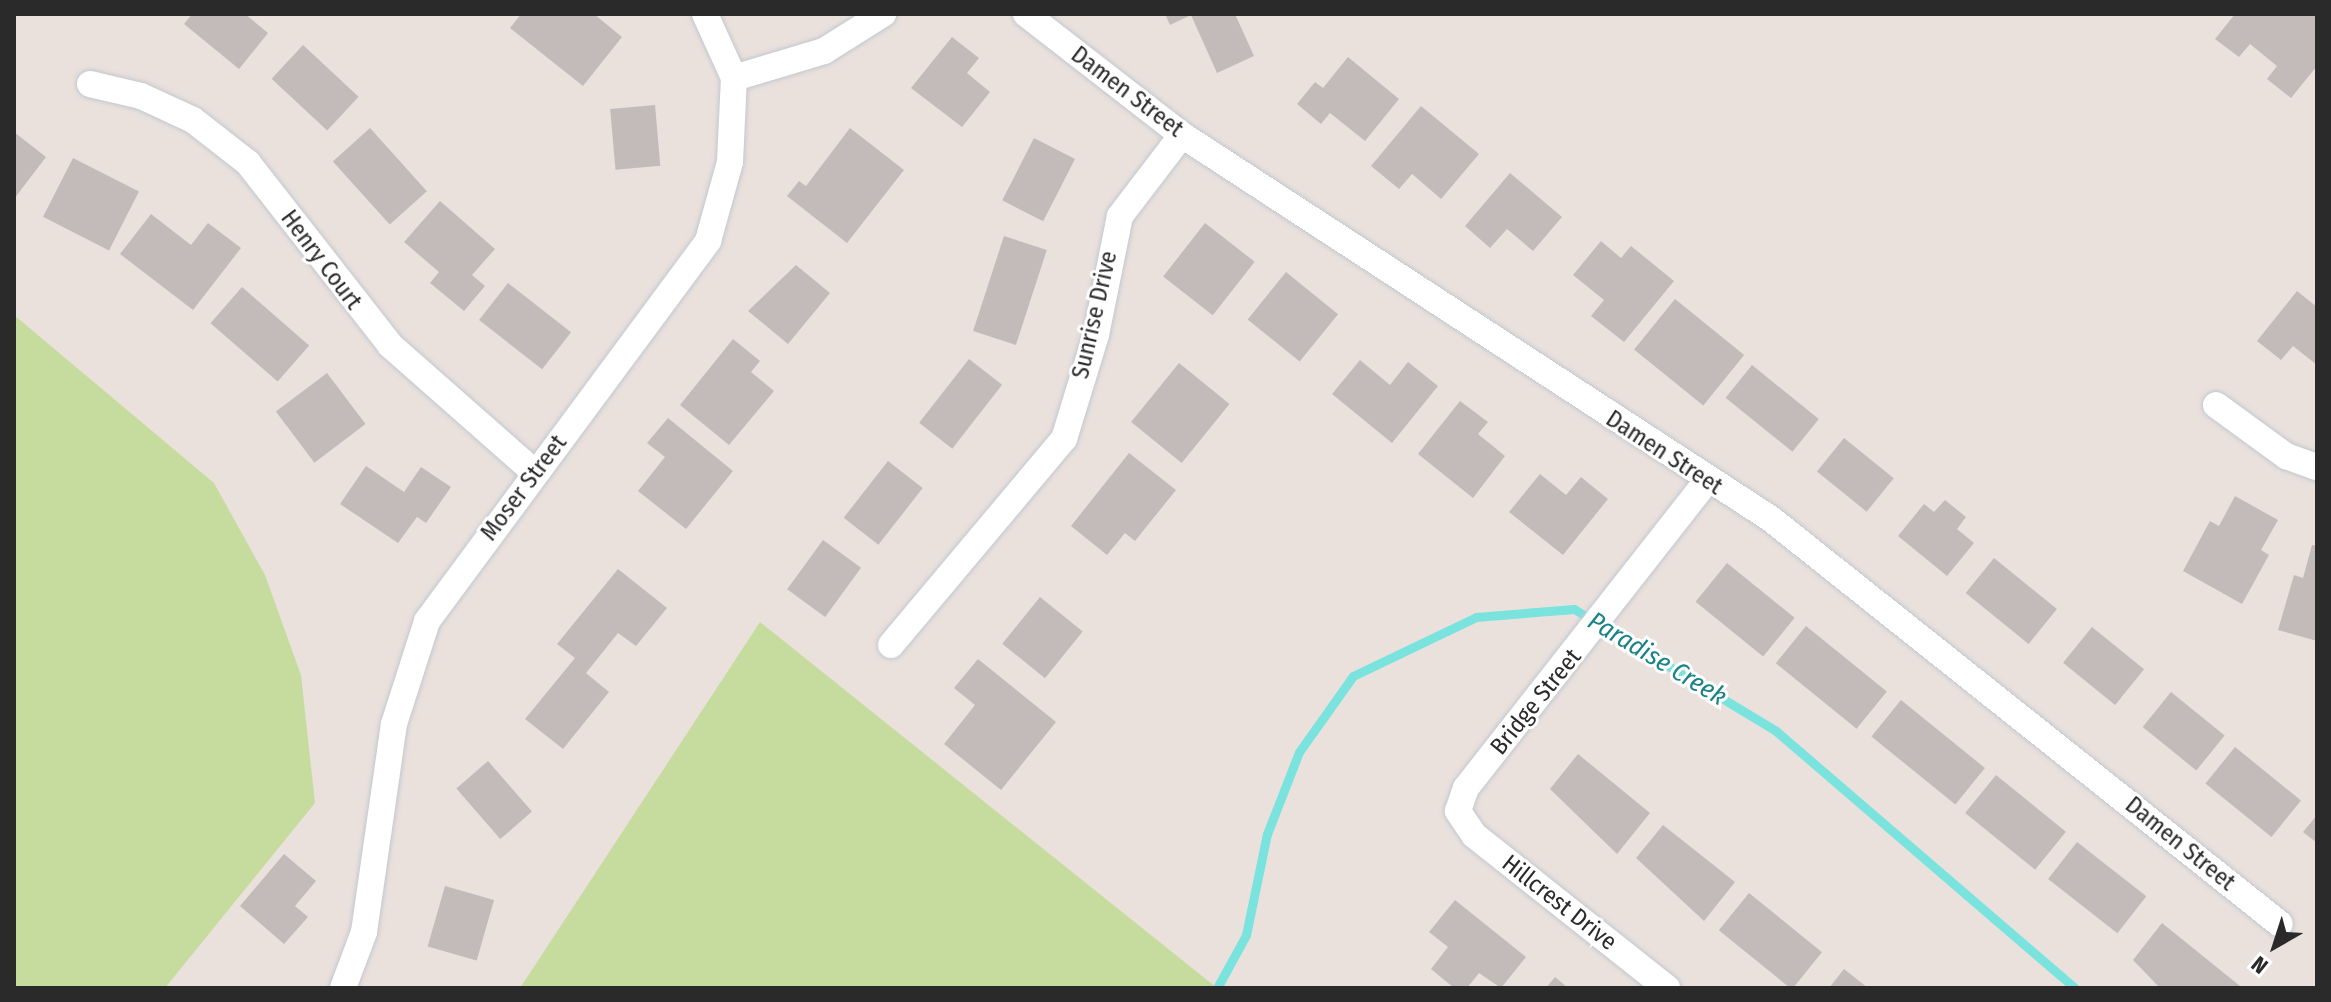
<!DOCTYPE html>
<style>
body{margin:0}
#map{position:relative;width:2331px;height:1002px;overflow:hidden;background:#eae1dd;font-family:"Fira Sans Condensed",sans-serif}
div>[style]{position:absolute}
.green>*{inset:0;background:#c6dc9f}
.stream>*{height:9px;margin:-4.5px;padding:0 4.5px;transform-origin:4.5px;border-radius:4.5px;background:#7ae3de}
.building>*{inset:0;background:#c3bbba;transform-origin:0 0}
.roads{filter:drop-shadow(0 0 2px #c2c8cf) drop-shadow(0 0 2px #c2c8cf)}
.minor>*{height:26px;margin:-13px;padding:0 13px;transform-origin:13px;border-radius:13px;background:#fff}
span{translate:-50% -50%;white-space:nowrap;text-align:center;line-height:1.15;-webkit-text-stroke:6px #fff;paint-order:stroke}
.street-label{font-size:24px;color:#2a2a2a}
.water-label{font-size:26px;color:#1a8387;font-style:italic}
.frame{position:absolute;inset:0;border:16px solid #2a2a2a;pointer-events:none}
.north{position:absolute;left:2235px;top:906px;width:80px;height:80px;-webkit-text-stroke:6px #fff;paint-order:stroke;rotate:219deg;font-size:22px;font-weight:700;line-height:32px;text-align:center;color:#2a2a2a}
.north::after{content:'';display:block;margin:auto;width:28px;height:36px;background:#2a2a2a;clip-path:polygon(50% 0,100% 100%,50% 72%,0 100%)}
</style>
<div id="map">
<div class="green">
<i style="clip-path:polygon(14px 315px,214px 483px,265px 575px,301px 675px,315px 803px,165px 988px,14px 988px)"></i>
<i style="clip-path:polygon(760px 622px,1217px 988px,520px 988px)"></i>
</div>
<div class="stream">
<i style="left:1217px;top:988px;width:60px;rotate:-61.3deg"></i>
<i style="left:1246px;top:935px;width:103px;rotate:-78.3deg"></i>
<i style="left:1267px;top:834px;width:88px;rotate:-68.7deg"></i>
<i style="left:1299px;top:752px;width:93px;rotate:-54.6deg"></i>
<i style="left:1353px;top:676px;width:136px;rotate:-25.6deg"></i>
<i style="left:1476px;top:617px;width:98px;rotate:-4.7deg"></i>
<i style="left:1574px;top:609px;width:236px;rotate:31.1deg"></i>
<i style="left:1776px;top:731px;width:394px;rotate:40.7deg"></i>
</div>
<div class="building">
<i style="clip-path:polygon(192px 14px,245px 14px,268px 33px,239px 69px,184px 24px)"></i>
<i style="clip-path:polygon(521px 14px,594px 14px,622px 37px,583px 86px,510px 28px)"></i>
<i style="clip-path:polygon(1165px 14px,1235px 14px,1254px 56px,1217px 73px,1191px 15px,1170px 25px)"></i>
<i style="clip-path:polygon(2235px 14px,2317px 14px,2317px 66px,2291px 98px,2267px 79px,2277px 66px,2250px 44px,2239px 57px,2215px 39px)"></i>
<i style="clip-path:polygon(952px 37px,979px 58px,967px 73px,990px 92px,962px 127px,911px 88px)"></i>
<i style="left:303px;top:45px;width:76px;height:46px;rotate:43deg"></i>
<i style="clip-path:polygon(1348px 57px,1399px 99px,1365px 141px,1330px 113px,1321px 124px,1297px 104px,1315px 82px,1323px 88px)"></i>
<i style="left:655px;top:105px;width:61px;height:45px;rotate:85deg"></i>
<i style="clip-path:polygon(1421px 106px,1479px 154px,1441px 199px,1412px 174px,1399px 189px,1371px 166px)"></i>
<i style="left:370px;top:128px;width:85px;height:50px;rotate:48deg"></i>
<i style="clip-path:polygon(850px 128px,904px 170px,847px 243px,787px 196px,799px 181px,806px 186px)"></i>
<i style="clip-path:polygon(14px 132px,46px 157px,14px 199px)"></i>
<i style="left:1034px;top:138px;width:46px;height:70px;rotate:27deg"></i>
<i style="left:73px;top:158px;width:74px;height:66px;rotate:27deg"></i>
<i style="clip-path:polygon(1510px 173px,1562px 217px,1533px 251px,1507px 229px,1490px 248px,1465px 226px)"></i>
<i style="clip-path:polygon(440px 201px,495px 249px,472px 275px,485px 286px,464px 311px,430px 283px,439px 272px,404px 242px)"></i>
<i style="clip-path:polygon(151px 214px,191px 245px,208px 223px,241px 248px,193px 310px,120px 254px)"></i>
<i style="left:1205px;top:223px;width:63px;height:68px;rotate:38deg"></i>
<i style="left:1004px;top:236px;width:45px;height:100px;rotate:18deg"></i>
<i style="clip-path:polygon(1601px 241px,1621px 258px,1631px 246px,1674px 281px,1624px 342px,1591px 316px,1604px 300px,1573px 275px)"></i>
<i style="clip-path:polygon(796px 265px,830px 293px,788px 344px,748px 311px)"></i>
<i style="left:1286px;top:272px;width:67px;height:61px;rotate:39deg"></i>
<i style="left:508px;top:283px;width:80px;height:47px;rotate:38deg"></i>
<i style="left:242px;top:287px;width:89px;height:48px;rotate:41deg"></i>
<i style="clip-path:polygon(2297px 291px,2317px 307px,2317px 365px,2293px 346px,2281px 360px,2257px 341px)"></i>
<i style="left:1675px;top:299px;width:89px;height:65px;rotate:39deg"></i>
<i style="clip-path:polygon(733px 339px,760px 361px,751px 372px,774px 391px,729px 445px,680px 405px)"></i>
<i style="left:969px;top:359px;width:42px;height:81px;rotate:38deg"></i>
<i style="clip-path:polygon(1360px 360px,1390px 385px,1408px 362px,1438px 386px,1392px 443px,1332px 394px)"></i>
<i style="left:1179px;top:363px;width:65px;height:76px;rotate:39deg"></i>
<i style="left:1752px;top:365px;width:86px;height:42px;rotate:39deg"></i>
<i style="left:327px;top:373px;width:64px;height:64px;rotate:53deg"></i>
<i style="clip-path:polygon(1460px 401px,1488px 422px,1478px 434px,1505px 456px,1473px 498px,1418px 454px)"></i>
<i style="clip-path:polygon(668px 418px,733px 471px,686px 529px,638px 491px,665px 457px,647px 443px)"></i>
<i style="left:1844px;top:438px;width:64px;height:43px;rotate:39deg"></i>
<i style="clip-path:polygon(1129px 453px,1176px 490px,1135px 541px,1125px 533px,1107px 555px,1071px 526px)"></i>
<i style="left:888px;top:461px;width:44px;height:72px;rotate:38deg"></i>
<i style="clip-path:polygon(366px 466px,404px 492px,421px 467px,451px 487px,426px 523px,417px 517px,398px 543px,340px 504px)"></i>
<i style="clip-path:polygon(1540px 474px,1566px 495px,1581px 477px,1608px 499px,1563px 555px,1509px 512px)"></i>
<i style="clip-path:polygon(2235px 496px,2278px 520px,2261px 550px,2269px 555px,2242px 604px,2183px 571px,2210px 521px,2219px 526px)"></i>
<i style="clip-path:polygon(1945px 500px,1966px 517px,1957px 529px,1974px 543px,1947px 576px,1898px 536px,1924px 504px,1934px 512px)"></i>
<i style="left:823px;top:540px;width:47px;height:61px;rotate:36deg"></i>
<i style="clip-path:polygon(2312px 545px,2317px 546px,2317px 641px,2278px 630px,2294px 575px,2303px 578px)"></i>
<i style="left:1994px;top:558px;width:81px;height:45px;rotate:39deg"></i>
<i style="left:1727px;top:563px;width:87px;height:50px;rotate:39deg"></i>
<i style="clip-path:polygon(618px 569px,667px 608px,636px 646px,618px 633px,586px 673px,609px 692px,563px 749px,525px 719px,575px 658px,557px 644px)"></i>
<i style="left:1040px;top:597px;width:55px;height:60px;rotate:39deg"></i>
<i style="left:1806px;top:626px;width:104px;height:48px;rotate:39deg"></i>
<i style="left:2092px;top:627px;width:67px;height:46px;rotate:39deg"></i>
<i style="clip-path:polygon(978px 659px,1056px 722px,1001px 790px,944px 744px,975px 705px,954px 688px)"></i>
<i style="left:2171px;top:692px;width:69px;height:45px;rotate:39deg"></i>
<i style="left:1901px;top:700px;width:108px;height:47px;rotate:39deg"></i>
<i style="left:2235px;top:747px;width:85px;height:47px;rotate:39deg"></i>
<i style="clip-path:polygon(1578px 754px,1650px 813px,1617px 854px,1550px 789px)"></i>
<i style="left:488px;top:761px;width:67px;height:42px;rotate:49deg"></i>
<i style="left:1996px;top:775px;width:90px;height:49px;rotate:39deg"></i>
<i style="clip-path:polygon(2317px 815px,2317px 843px,2303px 832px)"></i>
<i style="clip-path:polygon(1663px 825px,1735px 882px,1704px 921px,1636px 858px)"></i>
<i style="left:2077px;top:842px;width:88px;height:47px;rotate:38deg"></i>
<i style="clip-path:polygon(284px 854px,316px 881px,295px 906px,308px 917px,284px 944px,240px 906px)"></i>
<i style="left:445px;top:886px;width:51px;height:63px;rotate:16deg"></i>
<i style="left:1749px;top:893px;width:94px;height:48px;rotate:39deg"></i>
<i style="clip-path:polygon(1455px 900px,1526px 957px,1501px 988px,1479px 973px,1467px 988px,1454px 988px,1431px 969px,1448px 947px,1429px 932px)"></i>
<i style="clip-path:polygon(2162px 923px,2240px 986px,2238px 988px,2160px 988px,2133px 960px)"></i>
<i style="clip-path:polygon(1844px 969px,1868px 988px,1829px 988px)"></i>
<i style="clip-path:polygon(1555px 977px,1568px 988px,1546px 988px)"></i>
</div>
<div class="roads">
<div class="minor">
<i style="left:1026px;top:14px;width:197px;rotate:37.8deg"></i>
<i style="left:1182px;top:135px;width:703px;rotate:33.1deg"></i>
<i style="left:1771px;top:519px;width:650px;rotate:38.51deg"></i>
<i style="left:734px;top:78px;width:94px;rotate:-16.7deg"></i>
<i style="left:824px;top:51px;width:70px;rotate:-32.1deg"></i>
<i style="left:90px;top:84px;width:52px;rotate:13.2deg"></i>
<i style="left:141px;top:96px;width:57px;rotate:24.8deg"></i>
<i style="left:193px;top:120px;width:70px;rotate:38deg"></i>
<i style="left:248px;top:163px;width:231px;rotate:52deg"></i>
<i style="left:390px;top:345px;width:192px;rotate:41.4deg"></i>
<i style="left:2216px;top:405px;width:87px;rotate:36.1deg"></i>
<i style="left:2286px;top:456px;width:33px;rotate:20deg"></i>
<i style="left:891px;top:645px;width:269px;rotate:-50deg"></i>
<i style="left:1064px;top:439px;width:109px;rotate:-72.9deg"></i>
<i style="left:1096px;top:335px;width:121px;rotate:-78.6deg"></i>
<i style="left:1120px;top:216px;width:102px;rotate:-52.6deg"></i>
<i style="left:343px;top:988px;width:60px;rotate:-69.4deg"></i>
<i style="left:364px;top:932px;width:210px;rotate:-81.8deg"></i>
<i style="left:394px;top:724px;width:108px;rotate:-72.2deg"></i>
<i style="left:427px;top:621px;width:473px;rotate:-53.5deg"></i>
<i style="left:708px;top:241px;width:82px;rotate:-74.4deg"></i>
<i style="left:730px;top:162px;width:84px;rotate:-87.3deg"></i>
<i style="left:734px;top:78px;width:70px;rotate:-114.4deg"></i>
<i style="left:1667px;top:988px;width:246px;rotate:-141.6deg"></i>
<i style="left:1474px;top:835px;width:29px;rotate:-124deg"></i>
<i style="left:1458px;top:811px;width:24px;rotate:-71deg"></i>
<i style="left:1466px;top:788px;width:390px;rotate:-51.9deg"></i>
</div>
</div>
<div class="street-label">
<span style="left:1127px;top:92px;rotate:37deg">Damen Street</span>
<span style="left:321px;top:260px;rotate:53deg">Henry Court</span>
<span style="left:1095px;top:315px;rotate:-77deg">Sunrise Drive</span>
<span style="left:1664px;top:453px;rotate:33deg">Damen Street</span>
<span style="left:524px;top:488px;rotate:-53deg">Moser Street</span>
<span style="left:1536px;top:702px;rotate:-51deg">Bridge Street</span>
<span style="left:2180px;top:844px;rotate:39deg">Damen Street</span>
<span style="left:1559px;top:903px;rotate:38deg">Hillcrest Drive</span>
</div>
<div class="water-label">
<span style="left:1657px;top:659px;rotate:31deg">Paradise Creek</span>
</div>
<div class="frame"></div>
<div class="north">N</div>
</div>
